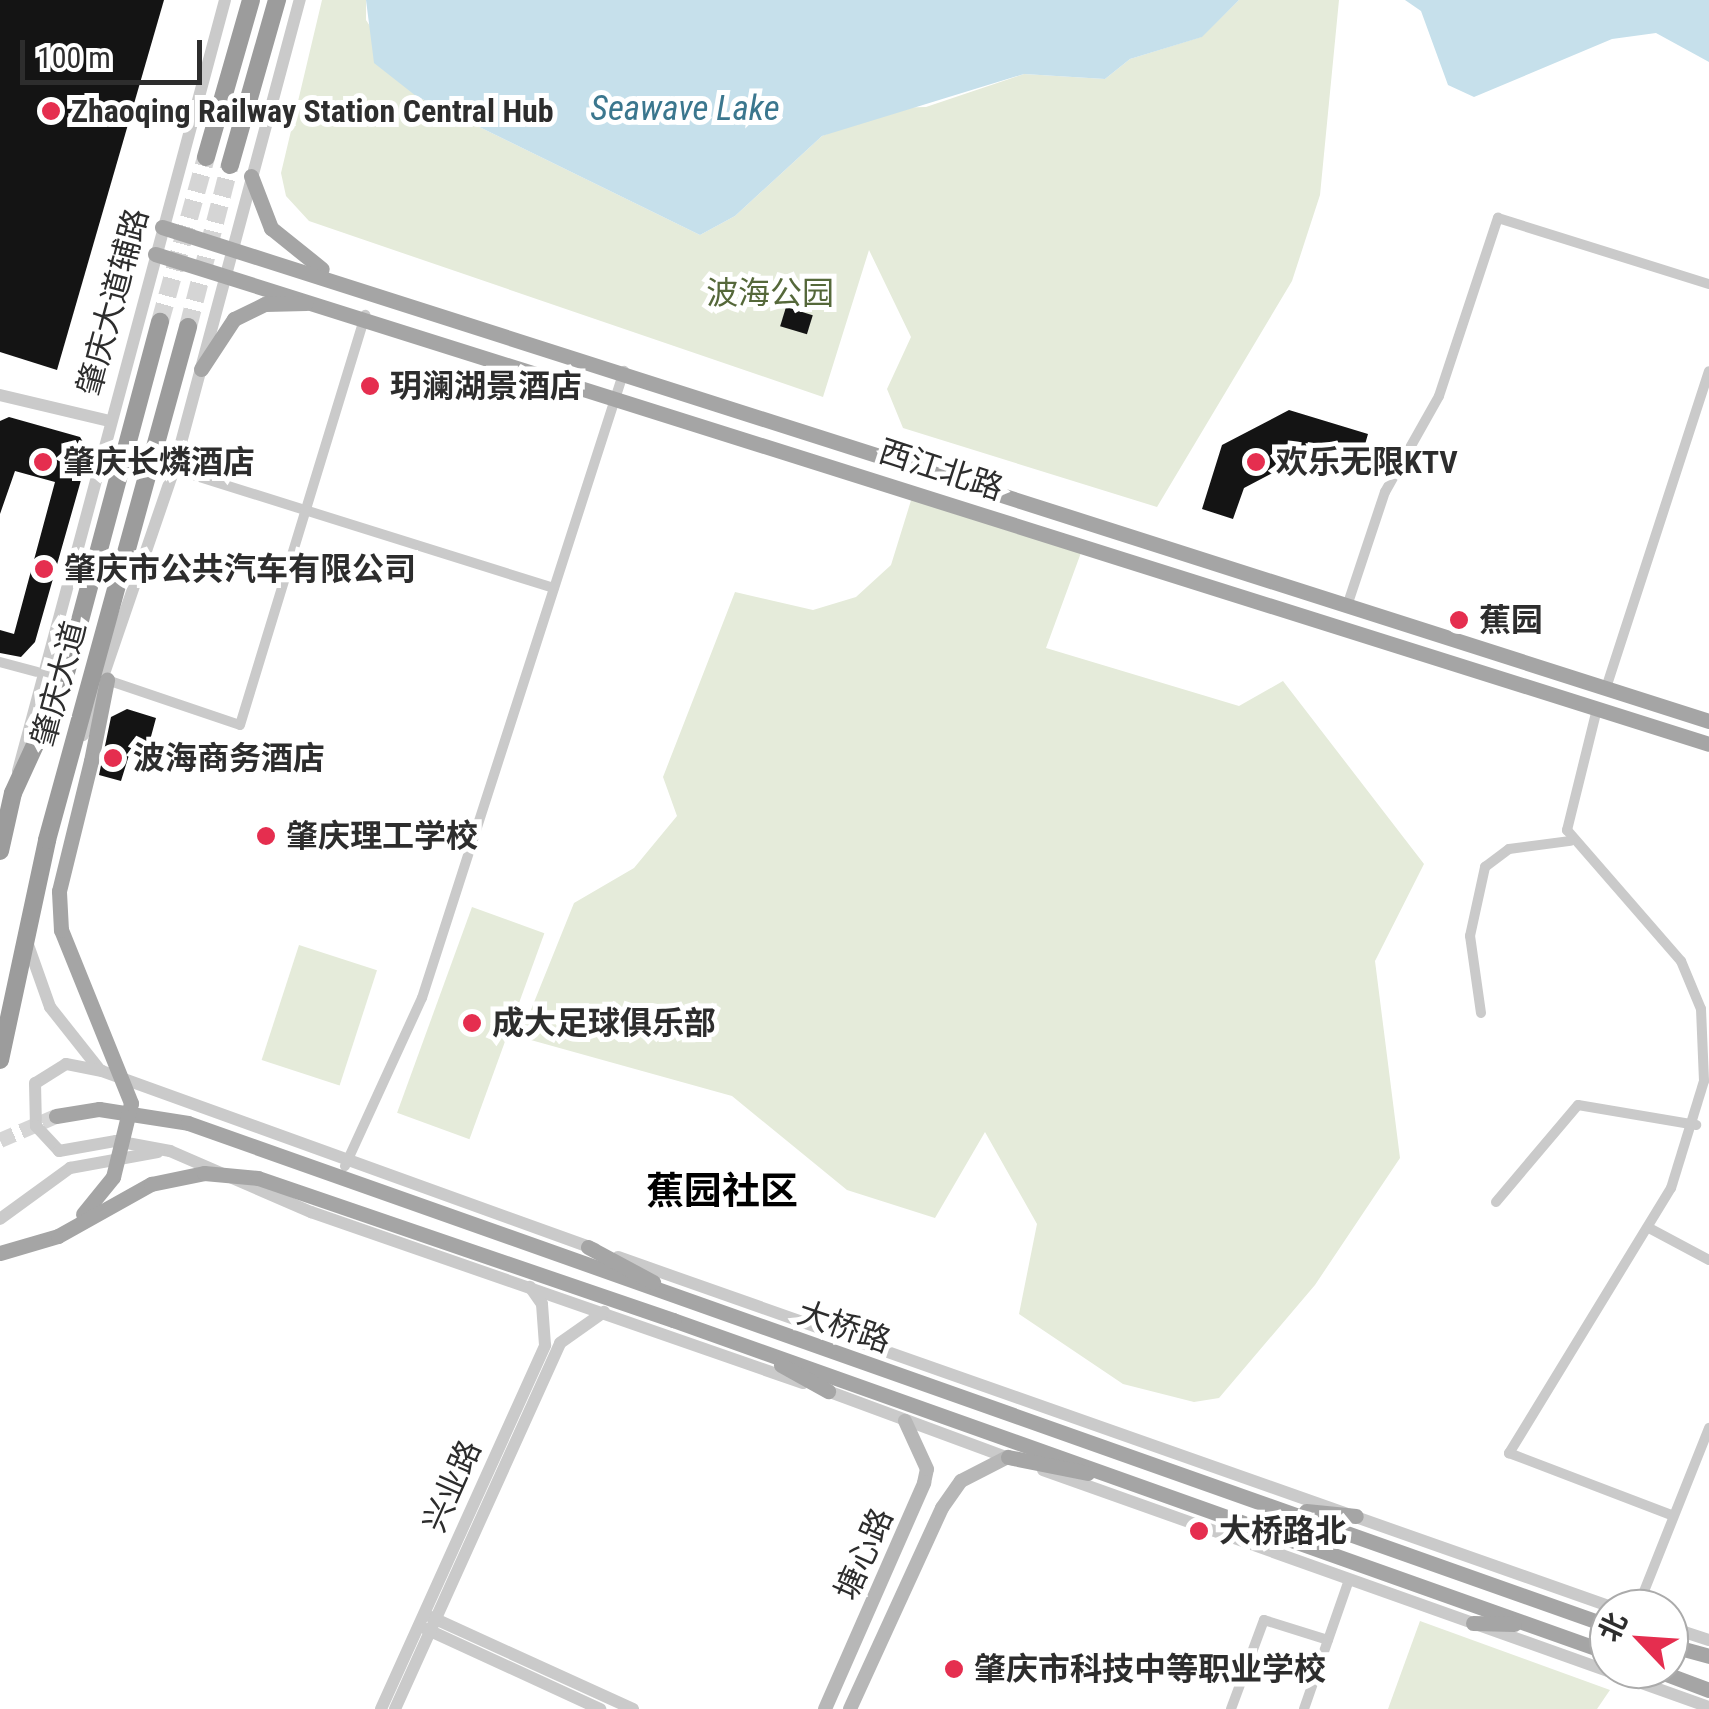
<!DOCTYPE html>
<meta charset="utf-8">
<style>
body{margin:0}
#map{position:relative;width:1709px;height:1709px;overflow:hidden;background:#fff;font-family:"Roboto Condensed","Noto Sans SC",sans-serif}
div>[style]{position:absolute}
.green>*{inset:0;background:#e5ebda;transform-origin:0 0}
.water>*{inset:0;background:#c6e0eb}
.building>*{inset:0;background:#141414;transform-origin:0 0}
.primary-tunnel>*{height:15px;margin-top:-7.5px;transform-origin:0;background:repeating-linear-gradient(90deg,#d5d5d5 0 15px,transparent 0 23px)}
.trunk-tunnel>*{height:18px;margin-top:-9px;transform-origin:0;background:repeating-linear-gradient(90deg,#d5d5d5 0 18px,transparent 0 27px)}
.minor>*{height:10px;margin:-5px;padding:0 5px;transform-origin:5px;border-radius:5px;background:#cacaca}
.tertiary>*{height:12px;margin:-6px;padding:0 6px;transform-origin:6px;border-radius:6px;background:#cacaca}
.secondary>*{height:14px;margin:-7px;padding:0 7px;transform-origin:7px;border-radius:7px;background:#b7b7b7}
.primary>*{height:15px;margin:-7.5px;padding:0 7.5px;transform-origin:7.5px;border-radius:7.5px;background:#a5a5a5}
.trunk>*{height:18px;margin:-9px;padding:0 9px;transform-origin:9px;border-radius:9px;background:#9c9c9c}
.primary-bridge>*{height:15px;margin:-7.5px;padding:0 7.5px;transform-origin:7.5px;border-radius:7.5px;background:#a5a5a5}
.dots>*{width:28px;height:28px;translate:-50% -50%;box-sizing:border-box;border:5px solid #fff;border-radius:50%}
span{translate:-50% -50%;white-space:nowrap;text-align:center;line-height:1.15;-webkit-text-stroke:10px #fff;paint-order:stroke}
.poi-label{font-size:32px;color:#2d2d2d;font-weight:700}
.left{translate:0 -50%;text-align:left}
.park-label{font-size:32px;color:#55683a}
.street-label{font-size:32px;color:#2d2d2d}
.water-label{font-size:35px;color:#3b778e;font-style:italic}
.quarter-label{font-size:38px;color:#000;font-weight:700}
.north{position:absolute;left:1589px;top:1589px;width:100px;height:100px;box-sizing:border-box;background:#fff;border:2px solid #ababab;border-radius:50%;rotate:295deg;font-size:28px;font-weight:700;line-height:40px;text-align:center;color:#2d2d2d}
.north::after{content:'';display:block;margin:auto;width:35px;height:45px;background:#e52e4f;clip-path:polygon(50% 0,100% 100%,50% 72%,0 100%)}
.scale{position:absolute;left:20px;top:40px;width:182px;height:45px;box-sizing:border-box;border:5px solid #2d2d2d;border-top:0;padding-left:12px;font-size:30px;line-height:35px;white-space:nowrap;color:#2d2d2d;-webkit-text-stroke:8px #fff;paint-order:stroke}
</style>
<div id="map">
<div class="green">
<i style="clip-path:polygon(322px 0,366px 0,366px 20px,416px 96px,700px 235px,735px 216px,822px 136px,890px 108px,926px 107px,1024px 74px,1105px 79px,1130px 59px,1201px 37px,1239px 0,1339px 0,1320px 195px,1292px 281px,1157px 507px,903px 428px,887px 389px,911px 337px,869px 250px,823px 397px,309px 221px,286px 196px,281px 173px)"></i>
<i style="clip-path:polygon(913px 494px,1082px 550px,1046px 648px,1239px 706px,1283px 681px,1424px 864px,1375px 961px,1400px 1158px,1315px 1285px,1219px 1398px,1194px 1402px,1123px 1384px,1019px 1314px,1037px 1224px,985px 1132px,935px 1218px,847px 1190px,732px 1096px,520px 1037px,574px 903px,634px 868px,677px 816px,663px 777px,735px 592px,813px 610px,856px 597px,891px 565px)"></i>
<i style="left:472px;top:907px;width:77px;height:219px;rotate:20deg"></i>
<i style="left:299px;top:945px;width:82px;height:121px;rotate:18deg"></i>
<i style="clip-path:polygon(1420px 1621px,1610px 1690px,1597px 1709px,1388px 1709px)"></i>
</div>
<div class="water">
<i style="clip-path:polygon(366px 0,1239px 0,1202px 37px,1130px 59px,1105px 79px,1024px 74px,822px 136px,735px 216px,700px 235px,416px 96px,374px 63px)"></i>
<i style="clip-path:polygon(1405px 0,1709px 0,1709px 62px,1656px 33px,1612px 39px,1474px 97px,1448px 85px,1421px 11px)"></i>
</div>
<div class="building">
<i style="clip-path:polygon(0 0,164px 0,57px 370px,0 352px)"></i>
<i style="left:786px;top:307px;width:28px;height:20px;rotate:17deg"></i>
<i style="clip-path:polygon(1289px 410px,1368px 434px,1358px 469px,1309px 454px,1244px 488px,1233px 519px,1202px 509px,1222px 445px)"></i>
<i style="clip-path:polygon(9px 417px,80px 437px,89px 452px,35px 642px,21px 657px,0 653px,0 630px,14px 634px,55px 482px,15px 471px,0 514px,0 421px)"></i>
<i style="clip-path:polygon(127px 709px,156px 718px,149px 744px,134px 739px,121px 781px,99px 775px,111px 717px)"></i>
</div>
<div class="primary-tunnel">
<i style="left:0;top:1140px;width:61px;rotate:-23.2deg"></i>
</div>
<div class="trunk-tunnel">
<i style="left:160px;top:322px;width:171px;rotate:-74.4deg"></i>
<i style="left:188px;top:327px;width:167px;rotate:-75.5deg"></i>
</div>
<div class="minor">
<i style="left:174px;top:469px;width:398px;rotate:17.4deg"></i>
<i style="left:1348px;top:603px;width:117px;rotate:-71.6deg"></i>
<i style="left:1385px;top:492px;width:110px;rotate:-60.6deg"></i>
<i style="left:1439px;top:396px;width:188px;rotate:-71.7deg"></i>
<i style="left:1498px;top:218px;width:221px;rotate:17.4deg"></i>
<i style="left:0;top:662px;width:38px;rotate:15deg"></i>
<i style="left:107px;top:680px;width:140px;rotate:18.7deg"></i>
<i style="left:240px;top:725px;width:429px;rotate:-73deg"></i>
<i style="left:1606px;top:688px;width:333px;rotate:-72deg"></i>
<i style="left:1597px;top:709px;width:125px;rotate:103.9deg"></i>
<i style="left:1567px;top:830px;width:174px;rotate:49deg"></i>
<i style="left:1681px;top:961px;width:52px;rotate:67.4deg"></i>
<i style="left:1701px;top:1009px;width:72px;rotate:87.6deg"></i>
<i style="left:1704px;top:1081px;width:112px;rotate:107.1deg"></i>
<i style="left:1671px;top:1188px;width:311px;rotate:121.4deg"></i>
<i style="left:1509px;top:1453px;width:173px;rotate:20.9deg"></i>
<i style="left:1481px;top:1013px;width:78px;rotate:-98.1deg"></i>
<i style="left:1470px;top:936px;width:71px;rotate:-77.7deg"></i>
<i style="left:1485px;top:867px;width:30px;rotate:-37deg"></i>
<i style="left:1509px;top:849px;width:62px;rotate:-7.5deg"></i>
<i style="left:345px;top:1166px;width:185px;rotate:-65.4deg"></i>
<i style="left:422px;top:998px;width:659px;rotate:-72.14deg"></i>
<i style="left:1496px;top:1202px;width:127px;rotate:-49.8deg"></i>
<i style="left:1578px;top:1105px;width:120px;rotate:9.6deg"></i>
<i style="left:1649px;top:1228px;width:68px;rotate:28.1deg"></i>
<i style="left:1637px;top:1609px;width:195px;rotate:-68.3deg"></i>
<i style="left:1231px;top:1709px;width:95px;rotate:-69.7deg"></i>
<i style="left:1264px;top:1620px;width:67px;rotate:17.4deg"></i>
<i style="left:1304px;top:1709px;width:137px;rotate:-70.8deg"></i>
</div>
<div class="tertiary">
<i style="left:0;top:395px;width:112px;rotate:13.4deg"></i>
<i style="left:83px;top:735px;width:281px;rotate:-71.1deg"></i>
<i style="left:174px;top:469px;width:486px;rotate:-75deg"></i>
<i style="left:18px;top:771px;width:798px;rotate:-74.97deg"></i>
<i style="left:27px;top:942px;width:69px;rotate:70.5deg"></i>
<i style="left:50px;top:1007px;width:80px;rotate:51.6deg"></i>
<i style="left:0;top:1219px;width:87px;rotate:-36.1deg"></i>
<i style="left:70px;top:1168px;width:89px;rotate:-10.3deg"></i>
<i style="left:595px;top:1249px;width:524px;rotate:-160.15deg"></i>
<i style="left:102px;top:1071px;width:37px;rotate:-169deg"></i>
<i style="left:66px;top:1064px;width:36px;rotate:148deg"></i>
<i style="left:35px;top:1083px;width:43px;rotate:88.7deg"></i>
<i style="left:36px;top:1126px;width:34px;rotate:47deg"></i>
<i style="left:59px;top:1151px;width:58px;rotate:-10deg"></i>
<i style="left:116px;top:1141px;width:55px;rotate:10.5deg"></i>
<i style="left:170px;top:1151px;width:154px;rotate:23.4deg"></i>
<i style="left:311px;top:1212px;width:521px;rotate:19.17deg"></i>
<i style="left:618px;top:1257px;width:1059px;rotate:19.41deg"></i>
<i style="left:822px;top:1389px;width:205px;rotate:20.3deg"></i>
<i style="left:1043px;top:1470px;width:707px;rotate:19.59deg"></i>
<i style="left:431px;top:1617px;width:222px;rotate:24.5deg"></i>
<i style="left:1669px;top:1627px;width:42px;rotate:18deg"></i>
<i style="left:426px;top:1629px;width:192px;rotate:24.7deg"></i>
<i style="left:381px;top:1709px;width:399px;rotate:-65.7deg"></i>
<i style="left:545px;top:1345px;width:41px;rotate:-94.2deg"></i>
<i style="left:542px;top:1304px;width:21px;rotate:-125deg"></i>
<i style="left:395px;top:1709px;width:401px;rotate:-65.7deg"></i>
<i style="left:560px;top:1343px;width:54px;rotate:-35.2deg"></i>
</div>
<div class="secondary">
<i style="left:825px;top:1709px;width:247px;rotate:-66.3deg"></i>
<i style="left:924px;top:1483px;width:14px;rotate:-78deg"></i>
<i style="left:927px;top:1469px;width:53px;rotate:-114.6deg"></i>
<i style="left:850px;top:1709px;width:221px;rotate:-65.4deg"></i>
<i style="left:942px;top:1508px;width:33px;rotate:-55deg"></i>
<i style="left:961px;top:1481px;width:53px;rotate:-27.1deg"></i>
</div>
<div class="primary">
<i style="left:251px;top:176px;width:56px;rotate:69deg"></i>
<i style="left:271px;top:228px;width:65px;rotate:38.8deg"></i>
<i style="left:162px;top:227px;width:1624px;rotate:17.71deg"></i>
<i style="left:155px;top:254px;width:1629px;rotate:17.5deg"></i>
<i style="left:201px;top:369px;width:60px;rotate:-56.6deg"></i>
<i style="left:234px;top:319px;width:34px;rotate:-26deg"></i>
<i style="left:265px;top:304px;width:41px;rotate:-1.4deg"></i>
<i style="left:91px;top:761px;width:83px;rotate:-78.8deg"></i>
<i style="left:56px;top:1116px;width:44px;rotate:-9.2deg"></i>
<i style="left:99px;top:1109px;width:90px;rotate:8.9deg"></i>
<i style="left:188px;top:1123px;width:1507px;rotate:19.49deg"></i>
<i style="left:588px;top:1247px;width:74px;rotate:28.3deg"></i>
<i style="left:0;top:1253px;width:60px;rotate:-16.3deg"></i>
<i style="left:673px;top:1320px;width:993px;rotate:19.58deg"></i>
<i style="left:781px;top:1365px;width:54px;rotate:29deg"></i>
<i style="left:1008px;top:1457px;width:81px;rotate:11.4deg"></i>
<i style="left:1306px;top:1511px;width:50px;rotate:5.7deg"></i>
<i style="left:1473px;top:1623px;width:41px;rotate:1.4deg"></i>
<i style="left:1669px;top:1645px;width:41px;rotate:15.4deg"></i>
<i style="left:1653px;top:1669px;width:60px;rotate:20.6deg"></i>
</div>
<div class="trunk">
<i style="left:206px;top:157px;width:163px;rotate:-74deg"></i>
<i style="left:230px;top:165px;width:172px;rotate:-74.1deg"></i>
<i style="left:0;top:851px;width:59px;rotate:-77.4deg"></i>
<i style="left:13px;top:793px;width:120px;rotate:-65.4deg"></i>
<i style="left:63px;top:684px;width:375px;rotate:-75deg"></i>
<i style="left:0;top:1060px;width:225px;rotate:-77.9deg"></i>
<i style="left:47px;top:840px;width:532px;rotate:-74.63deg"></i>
</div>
<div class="primary-bridge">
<i style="left:83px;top:1214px;width:48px;rotate:-51deg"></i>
<i style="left:113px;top:1177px;width:76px;rotate:-76.3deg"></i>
<i style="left:131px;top:1103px;width:187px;rotate:-112deg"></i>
<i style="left:61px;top:930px;width:39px;rotate:-93deg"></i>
<i style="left:59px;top:891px;width:134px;rotate:-76.2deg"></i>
<i style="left:58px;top:1236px;width:107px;rotate:-29.2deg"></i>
<i style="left:151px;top:1184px;width:54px;rotate:-11.7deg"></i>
<i style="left:204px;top:1173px;width:54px;rotate:5.3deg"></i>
<i style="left:258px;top:1178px;width:439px;rotate:18.9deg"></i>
</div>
<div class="dots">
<i style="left:51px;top:111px;background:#e52e4f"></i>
<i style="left:370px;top:386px;background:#e52e4f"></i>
<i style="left:43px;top:462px;background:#e52e4f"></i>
<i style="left:1256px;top:462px;background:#e52e4f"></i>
<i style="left:44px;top:569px;background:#e52e4f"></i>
<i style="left:1459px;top:620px;background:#e52e4f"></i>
<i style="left:113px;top:758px;background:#e52e4f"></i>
<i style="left:266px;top:836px;background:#e52e4f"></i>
<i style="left:472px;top:1023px;background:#e52e4f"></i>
<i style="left:1199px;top:1531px;background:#e52e4f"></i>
<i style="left:954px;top:1669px;background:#e52e4f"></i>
</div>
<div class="poi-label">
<span class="left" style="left:71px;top:111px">Zhaoqing Railway Station Central Hub</span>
<span class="left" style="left:390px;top:386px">玥澜湖景酒店</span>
<span class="left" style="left:63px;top:462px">肇庆长燐酒店</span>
<span class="left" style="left:1276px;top:462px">欢乐无限KTV</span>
<span class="left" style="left:64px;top:569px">肇庆市公共汽车有限公司</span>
<span class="left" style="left:1479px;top:620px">蕉园</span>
<span class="left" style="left:133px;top:758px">波海商务酒店</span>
<span class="left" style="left:286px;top:836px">肇庆理工学校</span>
<span class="left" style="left:492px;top:1023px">成大足球俱乐部</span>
<span class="left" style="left:1219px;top:1531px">大桥路北</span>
<span class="left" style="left:974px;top:1669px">肇庆市科技中等职业学校</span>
</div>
<div class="park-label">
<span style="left:770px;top:293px">波海公园</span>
</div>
<div class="street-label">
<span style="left:113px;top:302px;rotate:-75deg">肇庆大道辅路</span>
<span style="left:941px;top:470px;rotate:18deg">西江北路</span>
<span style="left:59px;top:684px;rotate:-75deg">肇庆大道</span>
<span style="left:844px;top:1327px;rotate:19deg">大桥路</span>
<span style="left:452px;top:1486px;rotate:-66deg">兴业路</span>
<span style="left:864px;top:1554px;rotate:-66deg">塘心路</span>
</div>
<div class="water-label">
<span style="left:685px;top:109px">Seawave Lake</span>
</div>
<div class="quarter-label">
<span style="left:722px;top:1192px">蕉园社区</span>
</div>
<div class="north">北</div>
<div class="scale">100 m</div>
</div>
